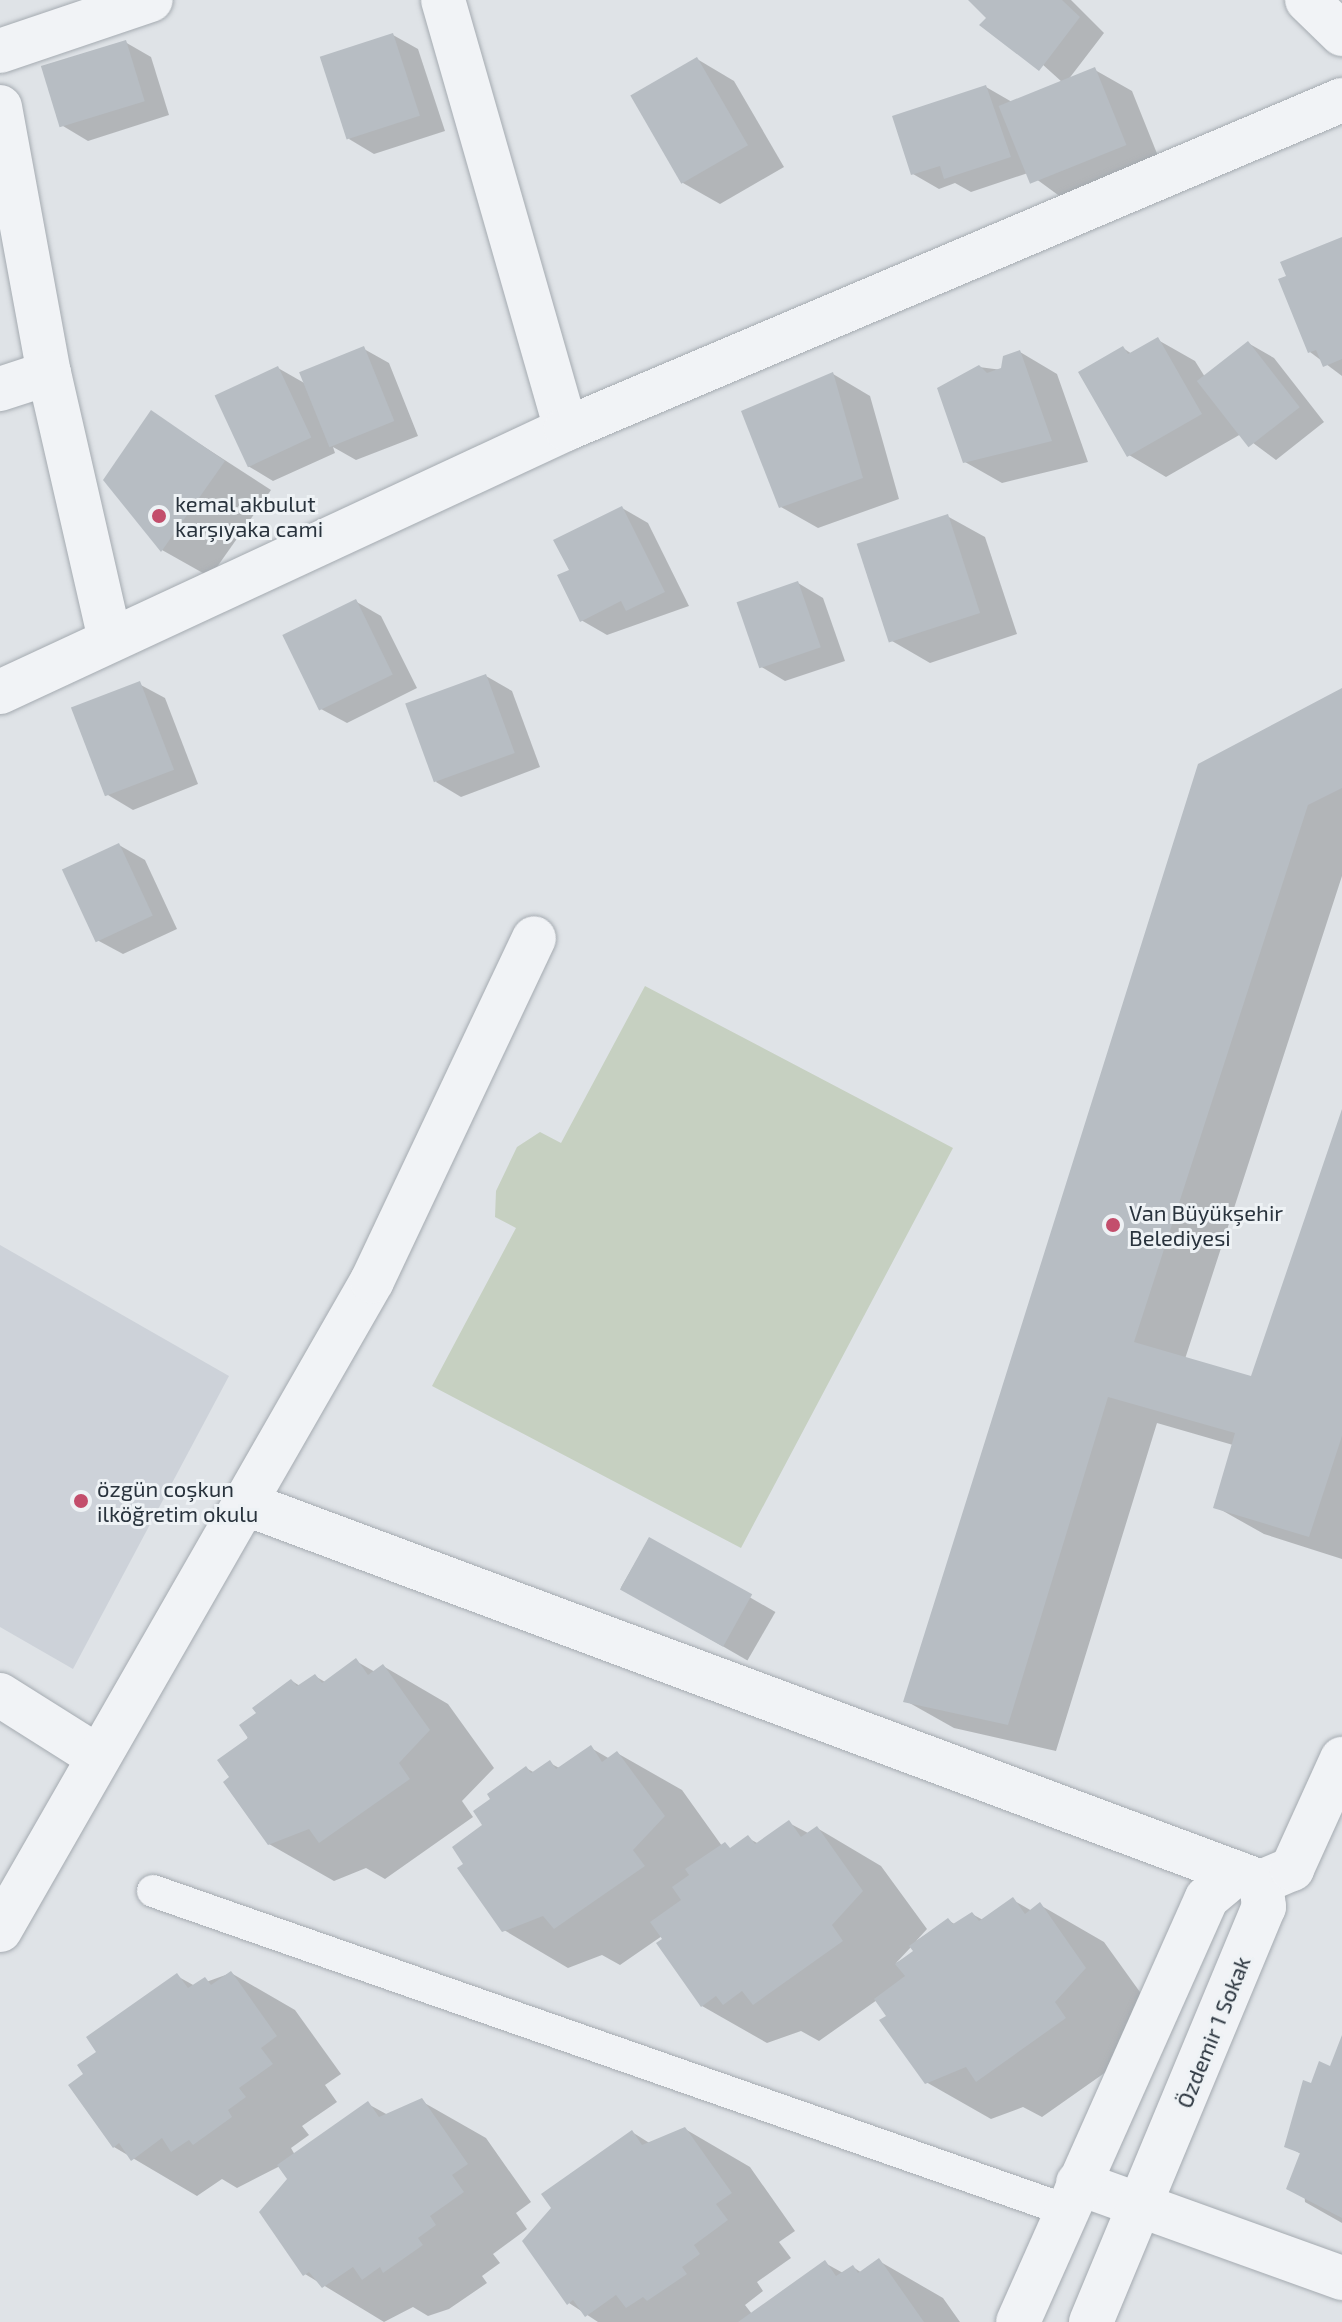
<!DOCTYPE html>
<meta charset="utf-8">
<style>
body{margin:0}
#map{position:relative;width:1342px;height:2322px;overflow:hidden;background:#dfe3e7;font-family:"Exo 2",sans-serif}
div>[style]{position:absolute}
.built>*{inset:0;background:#cdd2d9}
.green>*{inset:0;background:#c6d0c1}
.shadow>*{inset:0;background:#0003;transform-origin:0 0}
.building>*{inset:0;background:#b7bdc3;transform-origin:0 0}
.roads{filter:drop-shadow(0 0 2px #a5abb1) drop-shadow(0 0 2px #a5abb1)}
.pedestrian>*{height:32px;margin:-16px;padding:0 16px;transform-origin:16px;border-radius:16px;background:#f1f3f6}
.minor>*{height:44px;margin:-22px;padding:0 22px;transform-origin:22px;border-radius:22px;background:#f1f3f6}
.tertiary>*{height:44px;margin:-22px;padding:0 22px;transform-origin:22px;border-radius:22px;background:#f1f3f6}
.dots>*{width:22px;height:22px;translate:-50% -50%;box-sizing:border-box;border:4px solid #eef2f5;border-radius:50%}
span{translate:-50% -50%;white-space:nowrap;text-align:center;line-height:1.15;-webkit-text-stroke:6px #eef2f5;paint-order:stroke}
.poi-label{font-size:22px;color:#29333d}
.left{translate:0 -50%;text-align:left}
.street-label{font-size:22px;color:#29333d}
</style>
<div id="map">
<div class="built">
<i style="clip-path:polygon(0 1245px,229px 1376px,73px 1669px,0 1627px)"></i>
</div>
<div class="green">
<i style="clip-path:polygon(645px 986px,953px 1148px,741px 1548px,432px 1386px,516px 1228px,495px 1217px,496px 1191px,517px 1147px,540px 1132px,561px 1143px)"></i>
</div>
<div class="shadow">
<i style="clip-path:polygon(971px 0,1071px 0,1104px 33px,1068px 80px,1095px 70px,1132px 91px,1162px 166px,1069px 203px,1028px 173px,971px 192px,955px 183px,939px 189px,913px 174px,986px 87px,1012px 102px,1062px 82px)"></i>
<i style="clip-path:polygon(393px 35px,418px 49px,445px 131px,374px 154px,349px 139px)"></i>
<i style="clip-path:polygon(125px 42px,151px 57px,169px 115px,88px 141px,63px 126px)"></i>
<i style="clip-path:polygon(697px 59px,734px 81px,784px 167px,720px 204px,683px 183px)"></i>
<i style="clip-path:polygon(1342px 239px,1342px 376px,1310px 352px)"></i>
<i style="clip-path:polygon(1158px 340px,1195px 361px,1205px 377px,1248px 343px,1274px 358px,1324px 422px,1276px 460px,1241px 434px,1166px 477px,1129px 455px,1123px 348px,1132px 354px)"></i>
<i style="clip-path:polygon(364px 349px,389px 363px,418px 436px,356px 460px,333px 447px,335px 453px,273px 481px,248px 466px,278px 368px,306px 384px)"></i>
<i style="clip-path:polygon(1020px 352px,1057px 374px,1088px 462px,1002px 483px,965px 462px,979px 367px,1002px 370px)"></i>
<i style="clip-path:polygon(833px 374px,870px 396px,899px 499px,818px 528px,781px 507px)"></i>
<i style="clip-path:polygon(152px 413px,271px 490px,210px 577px,162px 550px)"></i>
<i style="clip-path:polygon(622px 508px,648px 523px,689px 606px,607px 635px,581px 620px,571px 571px)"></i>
<i style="clip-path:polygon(947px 516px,985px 537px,1017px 634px,930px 663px,892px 641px)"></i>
<i style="clip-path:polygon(798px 583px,823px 598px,845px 661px,785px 681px,760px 666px)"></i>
<i style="clip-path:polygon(355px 601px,381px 616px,417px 688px,347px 723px,321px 709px)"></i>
<i style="clip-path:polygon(486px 676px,512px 691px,540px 767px,461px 797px,436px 782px)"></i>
<i style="clip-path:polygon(139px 684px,165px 698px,198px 784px,133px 810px,108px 795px)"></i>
<i style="clip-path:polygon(1342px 690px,1342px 876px,1185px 1359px,1252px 1378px,1342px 1114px,1342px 1559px,1264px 1534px,1216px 1507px,1233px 1445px,1157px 1423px,1056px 1751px,954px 1728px,906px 1701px)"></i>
<i style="clip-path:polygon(119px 845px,145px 860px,177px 929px,123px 954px,97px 940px)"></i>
<i style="left:649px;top:1539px;width:146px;height:56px;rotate:30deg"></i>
<i style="clip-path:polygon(356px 1661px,375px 1672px,383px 1666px,448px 1704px,494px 1768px,462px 1801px,473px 1817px,385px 1879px,366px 1868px,334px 1881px,269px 1844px,231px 1777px,258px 1713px,292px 1681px,300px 1686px,315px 1676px,325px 1682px)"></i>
<i style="clip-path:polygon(evenodd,591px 1748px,610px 1759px,617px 1753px,682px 1790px,722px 1846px,733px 1849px,748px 1838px,759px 1844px,789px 1823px,808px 1833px,817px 1828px,881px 1866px,927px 1929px,916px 1941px,948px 1920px,956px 1925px,972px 1914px,983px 1920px,1013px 1900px,1032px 1911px,1040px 1905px,1104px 1942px,1150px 2006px,1119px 2040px,1130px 2055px,1042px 2117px,1023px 2107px,991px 2119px,926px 2082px,877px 2000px,819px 2041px,801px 2031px,767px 2043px,702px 2006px,662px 1936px,620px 1965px,602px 1955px,568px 1968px,504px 1930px,466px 1864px,526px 1768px,535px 1773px,550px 1763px,561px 1769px,591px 1748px,912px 1946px,915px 1952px,896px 1963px,912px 1946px)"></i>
<i style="clip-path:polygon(231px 1973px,295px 2010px,341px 2074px,325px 2085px,337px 2102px,302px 2126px,309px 2135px,291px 2148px,295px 2155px,368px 2104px,388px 2115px,421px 2101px,486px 2138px,531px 2202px,516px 2213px,527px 2229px,493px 2254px,500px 2263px,482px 2276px,487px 2283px,449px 2309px,428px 2316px,413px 2307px,384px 2322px,305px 2274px,290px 2180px,280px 2166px,237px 2188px,222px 2179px,197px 2196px,114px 2147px,86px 2074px,99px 2052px,177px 1976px,195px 1986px)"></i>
<i style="clip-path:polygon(1342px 2040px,1342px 2223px,1305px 2202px,1301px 2154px,1287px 2146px,1304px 2082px,1312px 2085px,1331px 2068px)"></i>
<i style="clip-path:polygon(685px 2129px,750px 2167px,795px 2231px,779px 2242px,791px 2258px,757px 2282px,763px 2291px,745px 2305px,752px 2314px,825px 2263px,843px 2273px,853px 2267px,862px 2273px,879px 2261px,943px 2298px,960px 2322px,598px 2322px,569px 2303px,632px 2132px,651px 2144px)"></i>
</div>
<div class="building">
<i style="clip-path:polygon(968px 0,1062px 0,1080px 17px,1039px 71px,979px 25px,986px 18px)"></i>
<i style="left:393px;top:33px;width:87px;height:77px;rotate:72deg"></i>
<i style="left:126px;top:40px;width:64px;height:89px;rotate:73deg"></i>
<i style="left:697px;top:57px;width:102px;height:77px;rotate:60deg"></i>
<i style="left:1095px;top:67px;width:84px;height:104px;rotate:68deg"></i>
<i style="clip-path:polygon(986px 85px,1011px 157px,944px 179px,940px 166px,911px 175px,892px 116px)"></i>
<i style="clip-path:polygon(1342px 237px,1342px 359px,1323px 367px,1316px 350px,1308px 353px,1278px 279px,1286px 276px,1280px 262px)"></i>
<i style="clip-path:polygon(1158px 337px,1202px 414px,1127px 457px,1078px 372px,1123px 346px,1128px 354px)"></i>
<i style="left:1248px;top:341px;width:84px;height:65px;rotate:52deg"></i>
<i style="left:364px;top:346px;width:81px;height:70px;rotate:68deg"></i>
<i style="clip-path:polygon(1020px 350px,1052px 441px,963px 463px,937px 388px,979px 365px,987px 373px,1001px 368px,1003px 356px)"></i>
<i style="left:278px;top:366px;width:79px;height:70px;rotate:65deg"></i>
<i style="clip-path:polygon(833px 372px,863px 478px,779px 508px,741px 411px)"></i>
<i style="clip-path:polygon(151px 410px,225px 461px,161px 552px,103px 480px)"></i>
<i style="clip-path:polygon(622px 506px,665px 592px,626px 611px,621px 601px,580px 622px,557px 575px,569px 570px,553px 540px)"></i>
<i style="left:948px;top:514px;width:104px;height:96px;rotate:72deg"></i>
<i style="left:798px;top:581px;width:70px;height:65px;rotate:71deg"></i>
<i style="left:356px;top:599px;width:84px;height:82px;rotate:64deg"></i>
<i style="left:486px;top:674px;width:84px;height:86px;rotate:70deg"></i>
<i style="left:140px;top:681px;width:95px;height:74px;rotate:69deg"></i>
<i style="clip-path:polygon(1342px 688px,1342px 788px,1308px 805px,1134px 1342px,1251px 1376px,1342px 1109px,1342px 1436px,1309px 1537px,1213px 1508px,1235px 1433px,1108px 1397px,1008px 1725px,903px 1702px,1198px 764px)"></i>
<i style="left:119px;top:843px;width:80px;height:63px;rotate:65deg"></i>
<i style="left:649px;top:1537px;width:118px;height:60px;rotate:29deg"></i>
<i style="clip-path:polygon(356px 1658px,368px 1675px,383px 1664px,430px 1730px,399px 1763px,410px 1779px,319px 1843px,309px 1829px,268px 1845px,223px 1782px,229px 1777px,217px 1760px,248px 1738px,239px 1725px,256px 1713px,252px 1708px,291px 1679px,297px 1686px,315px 1674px,322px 1683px)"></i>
<i style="clip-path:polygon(591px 1745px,602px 1762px,617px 1751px,665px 1816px,633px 1850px,645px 1866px,554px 1929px,543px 1916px,502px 1932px,457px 1868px,463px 1864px,452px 1847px,482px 1825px,473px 1811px,490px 1799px,487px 1794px,526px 1766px,531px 1773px,550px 1760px,556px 1769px)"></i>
<i style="clip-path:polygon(789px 1820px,801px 1837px,817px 1826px,863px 1891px,832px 1925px,843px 1941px,753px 2005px,742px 1991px,723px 2005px,716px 1996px,701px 2007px,656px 1943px,662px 1939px,650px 1922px,681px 1900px,672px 1887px,689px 1875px,685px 1869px,725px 1842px,730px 1848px,748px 1835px,755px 1844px)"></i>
<i style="clip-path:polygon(1013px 1897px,1025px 1914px,1040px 1902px,1086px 1968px,1055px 2002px,1066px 2018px,976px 2082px,966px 2067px,925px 2084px,879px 2020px,886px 2016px,874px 1999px,905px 1976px,895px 1964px,913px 1951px,909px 1946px,948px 1918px,953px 1924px,972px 1912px,979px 1921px)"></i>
<i style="clip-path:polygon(231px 1971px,277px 2036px,261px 2048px,273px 2064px,239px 2088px,246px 2097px,228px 2110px,232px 2117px,193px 2145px,189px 2140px,171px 2152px,162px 2138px,131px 2161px,119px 2143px,113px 2148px,68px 2085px,83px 2074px,77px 2065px,96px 2052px,86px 2037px,177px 1973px,188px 1988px,205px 1977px,211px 1985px)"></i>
<i style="clip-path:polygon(1342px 2035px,1342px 2218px,1286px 2189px,1300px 2153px,1284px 2147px,1303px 2080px,1311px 2083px,1319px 2061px,1330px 2066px)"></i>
<i style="clip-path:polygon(422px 2098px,468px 2164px,452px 2175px,464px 2192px,430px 2216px,436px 2225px,418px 2238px,423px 2245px,383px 2273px,380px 2267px,362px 2280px,353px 2267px,322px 2288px,309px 2272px,303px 2276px,259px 2212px,287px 2179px,277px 2165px,368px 2101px,379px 2117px)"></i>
<i style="clip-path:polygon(685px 2127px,732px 2193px,716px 2204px,728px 2220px,694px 2245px,700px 2254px,682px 2267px,687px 2274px,647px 2301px,643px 2297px,626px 2308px,616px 2295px,585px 2317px,573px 2300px,567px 2305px,522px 2241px,551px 2208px,541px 2194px,632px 2130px,642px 2145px)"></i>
<i style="clip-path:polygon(879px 2258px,924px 2322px,738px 2322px,825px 2260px,836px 2276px,853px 2265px,858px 2273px)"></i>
</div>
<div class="roads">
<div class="pedestrian">
<i style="left:153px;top:1891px;width:967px;rotate:19.26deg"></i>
</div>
<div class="minor">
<i style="left:443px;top:0;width:446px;rotate:74deg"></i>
<i style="left:1307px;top:0;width:49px;rotate:44.2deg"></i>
<i style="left:0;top:51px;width:159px;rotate:-18.7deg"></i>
<i style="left:0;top:107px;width:270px;rotate:79.6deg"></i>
<i style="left:49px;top:373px;width:52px;rotate:161.9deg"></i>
<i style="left:49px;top:373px;width:274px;rotate:77.1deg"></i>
<i style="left:249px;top:1505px;width:1080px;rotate:20.43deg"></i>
<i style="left:0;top:1695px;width:115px;rotate:32.2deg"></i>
<i style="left:0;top:1930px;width:748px;rotate:-60.18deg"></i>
<i style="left:372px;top:1281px;width:379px;rotate:-64.7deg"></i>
<i style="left:1078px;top:2183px;width:281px;rotate:19.8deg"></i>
<i style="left:1018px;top:2322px;width:464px;rotate:-66deg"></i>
<i style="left:1207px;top:1898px;width:39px;rotate:-40deg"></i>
<i style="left:1091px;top:2322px;width:450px;rotate:-67.4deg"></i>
<i style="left:1264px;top:1907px;width:25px;rotate:-97deg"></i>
<i style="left:1261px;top:1882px;width:34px;rotate:-23deg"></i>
<i style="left:1292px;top:1869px;width:121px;rotate:-65.6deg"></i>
</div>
<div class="tertiary">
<i style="left:0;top:692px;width:624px;rotate:-24.92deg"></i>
<i style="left:566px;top:429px;width:843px;rotate:-22.98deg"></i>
</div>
</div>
<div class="dots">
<i style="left:159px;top:516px;background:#c34e6c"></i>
<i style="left:1113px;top:1225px;background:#c34e6c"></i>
<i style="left:81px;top:1501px;background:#c34e6c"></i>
</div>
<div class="poi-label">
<span class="left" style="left:175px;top:516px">kemal akbulut<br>karşıyaka cami</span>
<span class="left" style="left:1129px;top:1225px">Van Büyükşehir<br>Belediyesi</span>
<span class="left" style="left:97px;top:1501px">özgün coşkun<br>ilköğretim okulu</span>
</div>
<div class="street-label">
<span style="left:1213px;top:2032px;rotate:-68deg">Özdemir 1 Sokak</span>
</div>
</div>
